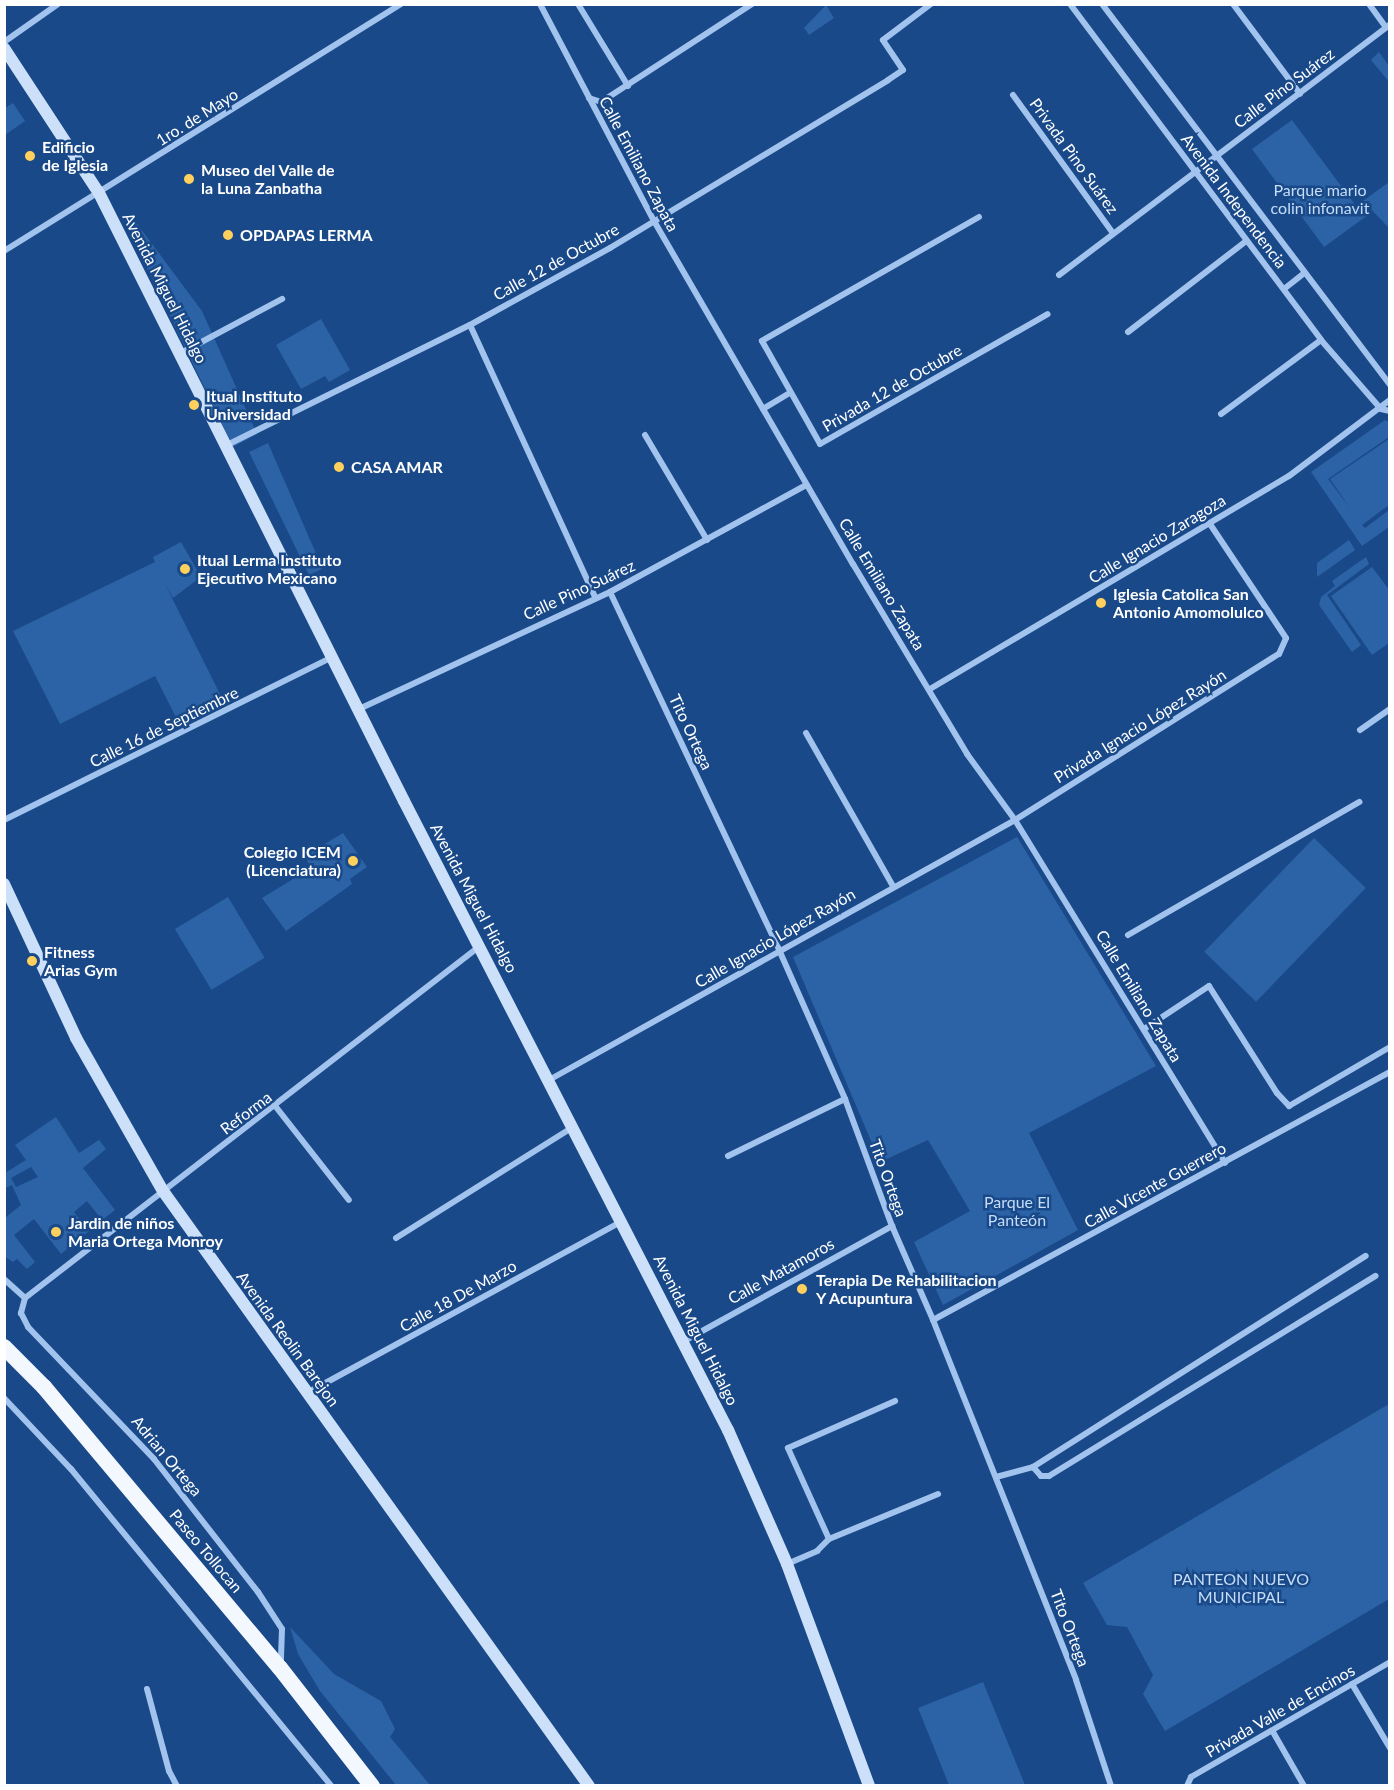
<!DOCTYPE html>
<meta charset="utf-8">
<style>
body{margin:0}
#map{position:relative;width:1394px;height:1790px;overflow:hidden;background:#194988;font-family:Lato,sans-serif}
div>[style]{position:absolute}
.green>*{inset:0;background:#2c63a6;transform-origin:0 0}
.minor>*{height:6px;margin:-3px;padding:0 3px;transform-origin:3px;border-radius:3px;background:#a1c3ed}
.secondary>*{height:12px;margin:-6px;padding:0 6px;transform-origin:6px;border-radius:6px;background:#cde0f9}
.trunk>*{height:16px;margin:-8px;padding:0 8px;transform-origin:8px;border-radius:8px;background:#f3f8ff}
.dots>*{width:16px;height:16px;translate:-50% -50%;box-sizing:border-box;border:3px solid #194988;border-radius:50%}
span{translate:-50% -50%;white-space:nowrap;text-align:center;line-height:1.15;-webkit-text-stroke:5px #194988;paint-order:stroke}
.street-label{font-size:16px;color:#fff}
.poi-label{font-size:16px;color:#fff;font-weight:700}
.left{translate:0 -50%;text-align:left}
.right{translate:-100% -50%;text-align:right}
.park-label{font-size:16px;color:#c6ddf9}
.frame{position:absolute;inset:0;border:6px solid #fff;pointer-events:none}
</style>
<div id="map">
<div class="green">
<i style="clip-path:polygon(826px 5px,834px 18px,809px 35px,804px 28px)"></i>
<i style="clip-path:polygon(1379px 52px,1389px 66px,1389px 82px,1371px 60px)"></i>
<i style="clip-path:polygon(13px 103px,25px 121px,5px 135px,5px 108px)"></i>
<i style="clip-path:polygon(1292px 120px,1356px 206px,1354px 208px,1366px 211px,1368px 215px,1324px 247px,1252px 149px)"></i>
<i style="clip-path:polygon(1389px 182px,1389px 228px,1363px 201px)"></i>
<i style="clip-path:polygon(135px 221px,202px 311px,257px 434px,233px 447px,128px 229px)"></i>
<i style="clip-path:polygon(321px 319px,350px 370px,329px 382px,325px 376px,301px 389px,276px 345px)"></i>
<i style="clip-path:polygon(1385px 420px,1389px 422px,1389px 437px,1328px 479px,1350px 508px,1330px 479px,1389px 439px,1389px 505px,1362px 525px,1365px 528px,1389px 510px,1389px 527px,1362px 546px,1311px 472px)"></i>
<i style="clip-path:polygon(268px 443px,321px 565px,322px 569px,309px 575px,249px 452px)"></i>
<i style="clip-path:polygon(1349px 540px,1355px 550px,1317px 577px,1317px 563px)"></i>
<i style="clip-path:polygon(181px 542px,201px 577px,173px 598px,165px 584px,225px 704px,181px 727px,155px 676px,60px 724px,13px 631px,155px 562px,153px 557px)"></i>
<i style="clip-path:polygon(1366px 557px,1369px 564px,1327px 595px,1361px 645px,1352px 652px,1319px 605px,1321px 597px,1335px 586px,1332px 581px)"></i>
<i style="clip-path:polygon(1372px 567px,1390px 591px,1389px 643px,1372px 655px,1331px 596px)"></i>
<i style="clip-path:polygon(343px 833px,367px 867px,350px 879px,352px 884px,286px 931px,262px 898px,311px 868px,305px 856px)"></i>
<i style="clip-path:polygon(1017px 837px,1156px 1066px,1029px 1133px,1078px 1230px,943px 1305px,914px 1242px,970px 1211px,928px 1140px,880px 1162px,793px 957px)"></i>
<i style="left:1314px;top:838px;width:72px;height:158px;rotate:44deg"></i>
<i style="left:228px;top:897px;width:71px;height:62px;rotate:59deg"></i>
<i style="clip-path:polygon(evenodd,56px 1117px,79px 1153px,99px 1140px,106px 1149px,83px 1168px,115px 1210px,102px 1220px,87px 1201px,74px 1212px,89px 1231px,61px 1254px,34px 1219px,14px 1235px,35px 1262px,27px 1269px,17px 1259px,13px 1262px,5px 1257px,5px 1218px,21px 1205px,12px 1185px,5px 1188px,5px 1173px,26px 1160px,15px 1145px,56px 1117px,31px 1167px,38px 1177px,16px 1187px,11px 1178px,31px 1167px)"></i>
<i style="clip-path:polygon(1389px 1404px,1389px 1599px,1165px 1731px,1143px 1694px,1153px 1675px,1127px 1627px,1107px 1625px,1083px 1583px)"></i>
<i style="clip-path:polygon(290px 1627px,334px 1674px,381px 1701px,395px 1729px,390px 1737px,430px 1785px,396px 1785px,320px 1691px,298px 1654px)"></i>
<i style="clip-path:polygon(983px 1682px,1025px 1785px,949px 1785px,918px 1708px)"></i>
</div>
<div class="minor">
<i style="left:540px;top:4px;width:245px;rotate:62.3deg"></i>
<i style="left:654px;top:221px;width:397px;rotate:59.9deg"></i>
<i style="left:853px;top:564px;width:222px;rotate:59deg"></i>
<i style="left:967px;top:754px;width:82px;rotate:54deg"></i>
<i style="left:1015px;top:820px;width:402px;rotate:58.5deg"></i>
<i style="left:578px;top:4px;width:96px;rotate:58.6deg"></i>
<i style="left:1070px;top:4px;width:419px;rotate:53.2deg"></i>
<i style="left:1321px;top:340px;width:91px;rotate:49deg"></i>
<i style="left:1381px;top:409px;width:9px;rotate:13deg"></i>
<i style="left:1102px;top:4px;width:478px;rotate:52.9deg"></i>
<i style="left:1233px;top:4px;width:112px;rotate:53.3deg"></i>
<i style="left:1369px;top:4px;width:29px;rotate:54deg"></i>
<i style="left:4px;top:42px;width:66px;rotate:-35.1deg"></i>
<i style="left:1013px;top:95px;width:170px;rotate:54.1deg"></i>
<i style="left:589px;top:98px;width:13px;rotate:18deg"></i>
<i style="left:601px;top:102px;width:180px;rotate:-33deg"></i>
<i style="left:979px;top:217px;width:250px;rotate:150.3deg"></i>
<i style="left:762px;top:341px;width:118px;rotate:60.6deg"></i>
<i style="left:820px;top:444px;width:262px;rotate:-29.7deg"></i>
<i style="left:4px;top:251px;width:468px;rotate:-31.9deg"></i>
<i style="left:1059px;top:275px;width:415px;rotate:-37.1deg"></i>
<i style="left:1284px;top:289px;width:24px;rotate:-38deg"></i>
<i style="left:470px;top:325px;width:299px;rotate:65.3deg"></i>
<i style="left:1128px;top:332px;width:149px;rotate:-37.6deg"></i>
<i style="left:179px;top:354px;width:117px;rotate:-28.1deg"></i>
<i style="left:763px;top:409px;width:31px;rotate:-31deg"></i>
<i style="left:1221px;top:414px;width:124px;rotate:-36.5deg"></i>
<i style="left:645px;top:435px;width:122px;rotate:59.4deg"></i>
<i style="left:225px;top:446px;width:273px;rotate:-26.3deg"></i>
<i style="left:470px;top:325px;width:160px;rotate:-28.8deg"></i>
<i style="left:610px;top:248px;width:325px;rotate:-31.1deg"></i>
<i style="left:888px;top:80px;width:18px;rotate:-34deg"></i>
<i style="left:903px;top:70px;width:36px;rotate:-124deg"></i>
<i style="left:883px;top:40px;width:60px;rotate:-36.9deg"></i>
<i style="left:610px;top:592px;width:398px;rotate:64.7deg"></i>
<i style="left:780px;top:952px;width:161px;rotate:66.1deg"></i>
<i style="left:845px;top:1099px;width:135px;rotate:69.7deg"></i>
<i style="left:892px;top:1226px;width:103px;rotate:66.4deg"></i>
<i style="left:933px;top:1320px;width:387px;rotate:68.3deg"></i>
<i style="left:1076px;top:1680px;width:112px;rotate:71.7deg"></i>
<i style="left:930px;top:689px;width:417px;rotate:-30.7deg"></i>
<i style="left:1289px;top:476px;width:126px;rotate:-37deg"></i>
<i style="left:359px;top:709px;width:277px;rotate:-25deg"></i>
<i style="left:610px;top:592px;width:223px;rotate:-28.6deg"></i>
<i style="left:1360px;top:730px;width:37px;rotate:-35deg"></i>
<i style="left:806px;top:733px;width:176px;rotate:60.4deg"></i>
<i style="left:4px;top:820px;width:367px;rotate:-26.4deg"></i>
<i style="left:1128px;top:935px;width:267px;rotate:-29.9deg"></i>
<i style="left:1144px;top:1029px;width:78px;rotate:-33.5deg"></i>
<i style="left:1209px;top:986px;width:127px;rotate:57.6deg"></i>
<i style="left:1277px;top:1093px;width:18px;rotate:47deg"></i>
<i style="left:1289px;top:1106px;width:117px;rotate:-30.3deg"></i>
<i style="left:549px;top:1080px;width:534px;rotate:-29.16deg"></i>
<i style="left:1015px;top:820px;width:312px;rotate:-32.2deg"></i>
<i style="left:1279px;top:654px;width:17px;rotate:-66deg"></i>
<i style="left:1286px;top:638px;width:137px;rotate:-123.7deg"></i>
<i style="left:276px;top:1107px;width:118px;rotate:51.9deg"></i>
<i style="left:728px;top:1156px;width:130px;rotate:-26deg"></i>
<i style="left:396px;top:1238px;width:209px;rotate:-32.1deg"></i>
<i style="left:4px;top:1279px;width:28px;rotate:42deg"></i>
<i style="left:25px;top:1298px;width:575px;rotate:-37.73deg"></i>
<i style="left:25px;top:1298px;width:16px;rotate:105deg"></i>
<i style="left:21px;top:1313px;width:16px;rotate:63deg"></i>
<i style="left:28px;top:1327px;width:182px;rotate:46.3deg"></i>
<i style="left:154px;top:1459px;width:169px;rotate:52deg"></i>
<i style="left:258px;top:1592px;width:44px;rotate:57deg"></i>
<i style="left:282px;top:1629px;width:35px;rotate:92deg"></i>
<i style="left:933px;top:1320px;width:520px;rotate:-28.49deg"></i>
<i style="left:684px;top:1341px;width:238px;rotate:-28.9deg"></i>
<i style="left:307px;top:1393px;width:358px;rotate:-28.6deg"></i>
<i style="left:4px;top:1398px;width:98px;rotate:46.7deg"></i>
<i style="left:71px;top:1469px;width:410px;rotate:50.6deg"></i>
<i style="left:1033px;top:1467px;width:12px;rotate:48deg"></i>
<i style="left:1041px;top:1476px;width:8px"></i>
<i style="left:1049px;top:1476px;width:383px;rotate:-31.5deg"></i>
<i style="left:996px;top:1477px;width:38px;rotate:-15deg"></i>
<i style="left:1033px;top:1467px;width:394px;rotate:-32.4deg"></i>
<i style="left:829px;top:1539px;width:100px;rotate:-114.3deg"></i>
<i style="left:788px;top:1448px;width:117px;rotate:-23.7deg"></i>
<i style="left:787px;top:1564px;width:33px;rotate:-23deg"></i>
<i style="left:817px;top:1551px;width:17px;rotate:-45deg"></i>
<i style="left:829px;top:1539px;width:118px;rotate:-22.4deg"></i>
<i style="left:1352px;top:1684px;width:74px;rotate:59.3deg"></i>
<i style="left:147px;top:1689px;width:85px;rotate:75deg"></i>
<i style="left:169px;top:1771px;width:17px;rotate:62deg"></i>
<i style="left:1273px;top:1732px;width:62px;rotate:60.1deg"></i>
<i style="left:1187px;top:1786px;width:10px;rotate:-66deg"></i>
<i style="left:1191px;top:1777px;width:230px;rotate:-30deg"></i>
</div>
<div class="secondary">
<i style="left:4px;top:48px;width:173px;rotate:56.8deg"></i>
<i style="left:99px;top:193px;width:680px;rotate:63.36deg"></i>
<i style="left:404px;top:801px;width:708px;rotate:62.75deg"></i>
<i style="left:728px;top:1430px;width:146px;rotate:66.2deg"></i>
<i style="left:787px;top:1564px;width:237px;rotate:69.7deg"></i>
<i style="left:4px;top:884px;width:170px;rotate:64.9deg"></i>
<i style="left:76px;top:1038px;width:176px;rotate:60.4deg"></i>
<i style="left:163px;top:1191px;width:732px;rotate:54.4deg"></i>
</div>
<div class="trunk">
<i style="left:4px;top:1347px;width:57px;rotate:45deg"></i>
<i style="left:44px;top:1387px;width:367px;rotate:50deg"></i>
<i style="left:280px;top:1668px;width:150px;rotate:52.1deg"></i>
</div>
<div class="dots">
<i style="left:30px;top:156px;background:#ffd05d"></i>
<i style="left:189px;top:179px;background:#ffd05d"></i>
<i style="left:228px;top:235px;background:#ffd05d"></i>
<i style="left:194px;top:405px;background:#ffd05d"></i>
<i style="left:339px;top:467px;background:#ffd05d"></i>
<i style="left:185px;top:569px;background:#ffd05d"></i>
<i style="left:1101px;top:603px;background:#ffd05d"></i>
<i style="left:353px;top:861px;background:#ffd05d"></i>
<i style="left:32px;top:961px;background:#ffd05d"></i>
<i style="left:56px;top:1232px;background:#ffd05d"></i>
<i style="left:802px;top:1289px;background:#ffd05d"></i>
</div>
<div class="street-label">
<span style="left:1284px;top:88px;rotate:-37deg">Calle Pino Suárez</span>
<span style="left:197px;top:117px;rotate:-32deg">1ro. de Mayo</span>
<span style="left:1074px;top:156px;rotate:54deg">Privada Pino Suárez</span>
<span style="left:639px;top:164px;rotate:62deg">Calle Emiliano Zapata</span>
<span style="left:1234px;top:201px;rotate:53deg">Avenida Independencia</span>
<span style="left:556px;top:262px;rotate:-29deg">Calle 12 de Octubre</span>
<span style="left:165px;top:288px;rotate:63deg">Avenida Miguel Hidalgo</span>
<span style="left:892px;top:388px;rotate:-30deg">Privada 12 de Octubre</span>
<span style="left:1157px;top:539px;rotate:-31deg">Calle Ignacio Zaragoza</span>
<span style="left:882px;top:584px;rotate:59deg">Calle Emiliano Zapata</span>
<span style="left:579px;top:590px;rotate:-25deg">Calle Pino Suárez</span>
<span style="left:1140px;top:726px;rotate:-32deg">Privada Ignacio López Rayón</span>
<span style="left:164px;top:727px;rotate:-26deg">Calle 16 de Septiembre</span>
<span style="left:691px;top:732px;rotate:65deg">Tito Ortega</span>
<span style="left:474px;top:898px;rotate:62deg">Avenida Miguel Hidalgo</span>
<span style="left:775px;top:938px;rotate:-30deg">Calle Ignacio López Rayón</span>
<span style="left:1139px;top:996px;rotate:59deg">Calle Emiliano Zapata</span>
<span style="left:246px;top:1113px;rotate:-37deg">Reforma</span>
<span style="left:888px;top:1178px;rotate:70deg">Tito Ortega</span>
<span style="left:1155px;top:1185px;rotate:-29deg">Calle Vicente Guerrero</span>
<span style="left:781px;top:1271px;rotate:-29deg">Calle Matamoros</span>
<span style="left:458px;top:1296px;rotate:-29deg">Calle 18 De Marzo</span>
<span style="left:696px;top:1330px;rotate:63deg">Avenida Miguel Hidalgo</span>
<span style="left:288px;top:1339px;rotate:54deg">Avenida Reolin Barejon</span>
<span style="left:167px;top:1456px;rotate:50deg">Adrian Ortega</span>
<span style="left:206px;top:1551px;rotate:50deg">Paseo Tollocan</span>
<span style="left:1070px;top:1628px;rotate:69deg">Tito Ortega</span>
<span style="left:1280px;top:1711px;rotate:-30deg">Privada Valle de Encinos</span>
</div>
<div class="poi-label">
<span class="left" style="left:42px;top:156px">Edificio<br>de Iglesia</span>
<span class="left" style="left:201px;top:179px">Museo del Valle de<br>la Luna Zanbatha</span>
<span class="left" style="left:240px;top:235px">OPDAPAS LERMA</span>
<span class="left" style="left:206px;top:405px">Itual Instituto<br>Universidad</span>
<span class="left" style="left:351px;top:467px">CASA AMAR</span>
<span class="left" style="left:197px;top:569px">Itual Lerma Instituto<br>Ejecutivo Mexicano</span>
<span class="left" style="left:1113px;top:603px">Iglesia Catolica San<br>Antonio Amomolulco</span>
<span class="right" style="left:341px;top:861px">Colegio ICEM<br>(Licenciatura)</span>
<span class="left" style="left:44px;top:961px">Fitness<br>Arias Gym</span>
<span class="left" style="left:68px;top:1232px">Jardin de niños<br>Maria Ortega Monroy</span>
<span class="left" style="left:816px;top:1289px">Terapia De Rehabilitacion<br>Y Acupuntura</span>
</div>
<div class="park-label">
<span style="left:1320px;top:199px">Parque mario<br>colin infonavit</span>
<span style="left:1017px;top:1211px">Parque El<br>Panteón</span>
<span style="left:1241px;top:1588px">PANTEON NUEVO<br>MUNICIPAL</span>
</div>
<div class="frame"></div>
</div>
